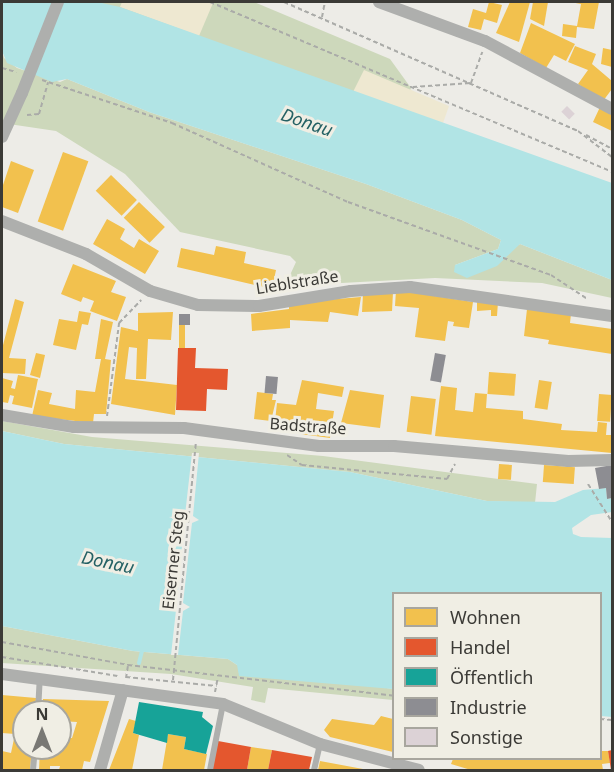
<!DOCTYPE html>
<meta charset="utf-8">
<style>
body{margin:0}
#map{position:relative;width:614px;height:772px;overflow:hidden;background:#edece7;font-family:"Noto Sans",sans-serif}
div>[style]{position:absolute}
.green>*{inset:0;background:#cdd8bb}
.sand>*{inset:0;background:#eee8d1}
.water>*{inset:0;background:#b1e4e5}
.pier>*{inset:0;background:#edece7}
.homes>*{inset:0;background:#f2c14e;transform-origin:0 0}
.shops>*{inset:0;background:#e4572e}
.public>*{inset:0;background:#17a398}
.industry>*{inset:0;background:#8d8d92;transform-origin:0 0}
.stream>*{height:4px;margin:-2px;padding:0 2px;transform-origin:2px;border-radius:2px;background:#b1e4e5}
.building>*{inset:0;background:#dcd2d6;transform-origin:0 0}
.path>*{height:2px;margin-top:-1px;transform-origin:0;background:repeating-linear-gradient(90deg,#aaaba8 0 4.5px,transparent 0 7.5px)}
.lane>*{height:6px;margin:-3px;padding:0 3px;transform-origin:3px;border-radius:3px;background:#aeafad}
.street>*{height:12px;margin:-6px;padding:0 6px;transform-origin:6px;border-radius:6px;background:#aeafad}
.path-bridge>*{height:2px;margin-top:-1px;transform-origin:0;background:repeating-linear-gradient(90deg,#aaaba8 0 4.5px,transparent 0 7.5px)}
.street-bridge>*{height:12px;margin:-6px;padding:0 6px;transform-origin:6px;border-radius:6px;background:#aeafad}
span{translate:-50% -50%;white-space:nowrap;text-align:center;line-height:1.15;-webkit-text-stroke:6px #f0eee4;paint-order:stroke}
.street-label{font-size:16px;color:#3b3a36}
.water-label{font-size:18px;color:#246164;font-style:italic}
.frame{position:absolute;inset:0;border:3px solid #3b3a36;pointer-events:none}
.legend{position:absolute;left:392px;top:592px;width:210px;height:168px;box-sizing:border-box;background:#f0eee4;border:2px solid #a8a69e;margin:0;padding:8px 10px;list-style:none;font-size:18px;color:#3b3a36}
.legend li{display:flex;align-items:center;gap:12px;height:30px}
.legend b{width:30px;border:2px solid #a8a69e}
.north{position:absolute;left:12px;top:700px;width:60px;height:60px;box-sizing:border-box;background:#f0eee4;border:2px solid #a8a69e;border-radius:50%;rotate:0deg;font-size:16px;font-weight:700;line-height:24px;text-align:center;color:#3b3a36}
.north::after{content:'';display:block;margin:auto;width:21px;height:27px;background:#797874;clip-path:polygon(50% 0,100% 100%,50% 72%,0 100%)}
</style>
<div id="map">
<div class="green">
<i style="clip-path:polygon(97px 2px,254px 2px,390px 59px,411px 88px,403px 109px)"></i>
<i style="clip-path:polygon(2px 51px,4px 58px,17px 68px,60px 82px,67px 79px,149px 112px,366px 184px,462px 220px,501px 240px,498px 249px,455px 265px,466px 277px,520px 244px,612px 280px,612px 298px,542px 283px,435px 278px,285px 286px,296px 262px,290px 256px,180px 232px,125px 174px,56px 131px,2px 123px)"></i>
<i style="clip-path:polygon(2px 421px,92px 437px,323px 456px,537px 484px,535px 503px,487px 501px,350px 472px,64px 444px,2px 431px)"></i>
<i style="clip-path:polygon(2px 626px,133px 651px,228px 659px,237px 665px,393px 689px,393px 700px,268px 688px,265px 703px,251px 700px,253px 687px,171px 674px,2px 663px)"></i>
</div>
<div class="sand">
<i style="clip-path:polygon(122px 2px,210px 2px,213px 3px,199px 36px,120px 7px)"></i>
<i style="clip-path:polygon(364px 70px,449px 106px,443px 123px,353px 92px)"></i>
</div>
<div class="water">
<i style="clip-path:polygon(2px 2px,97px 2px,120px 7px,612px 183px,612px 280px,520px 244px,497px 266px,467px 278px,454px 272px,455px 265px,498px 249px,501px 240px,462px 220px,366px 184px,149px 112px,67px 79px,52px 82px,7px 63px,2px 51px)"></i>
<i style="clip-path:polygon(2px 431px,64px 444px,350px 472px,487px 501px,555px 502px,583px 490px,606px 488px,607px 499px,612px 498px,612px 512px,591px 515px,572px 528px,573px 534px,581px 537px,612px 538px,612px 717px,601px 716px,600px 594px,394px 594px,393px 689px,239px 676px,237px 665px,228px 659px,133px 651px,2px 626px)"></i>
</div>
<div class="pier">
<i style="clip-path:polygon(192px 453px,199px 453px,193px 516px,199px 520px,192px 523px,183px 603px,190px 607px,183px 611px,178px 655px,171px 655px,176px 610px,160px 604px,177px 602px,184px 523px,169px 517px,185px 515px)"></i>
</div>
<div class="homes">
<i style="clip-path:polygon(489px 2px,502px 5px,497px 23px,484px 19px,481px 30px,468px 27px,473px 9px,486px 13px)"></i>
<i style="clip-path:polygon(510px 2px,530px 2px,519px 42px,496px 33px)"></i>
<i style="clip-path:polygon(533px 2px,548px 2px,544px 26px,530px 19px)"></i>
<i style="clip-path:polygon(570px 2px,599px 2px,594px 29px,577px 27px,576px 38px,562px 36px,563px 24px,577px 26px,581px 4px)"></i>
<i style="clip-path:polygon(531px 23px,575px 44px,566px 61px,554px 55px,546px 68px,520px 53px)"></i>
<i style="clip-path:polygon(575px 46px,596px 54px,592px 64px,612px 81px,612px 89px,603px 101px,578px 84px,588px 70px,568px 62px)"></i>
<i style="clip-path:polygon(603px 48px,612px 50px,612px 67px,601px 64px)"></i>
<i style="clip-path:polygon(600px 107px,612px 113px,612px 131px,593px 122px)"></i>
<i style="left:63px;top:152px;width:27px;height:74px;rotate:20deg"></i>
<i style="clip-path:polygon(11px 161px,34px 170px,18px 213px,2px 207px,2px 188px)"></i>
<i style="left:111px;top:175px;width:36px;height:22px;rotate:44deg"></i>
<i style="left:139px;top:202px;width:36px;height:22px;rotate:44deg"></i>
<i style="clip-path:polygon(107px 219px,125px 229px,120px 239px,134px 248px,139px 239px,159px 251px,145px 274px,93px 244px)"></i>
<i style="clip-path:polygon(216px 246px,246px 252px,244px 263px,276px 270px,272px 289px,177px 267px,181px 248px,214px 255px)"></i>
<i style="clip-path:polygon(73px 264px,116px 281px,111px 292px,126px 297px,117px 321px,90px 311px,94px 301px,83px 297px,81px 302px,61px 294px)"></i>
<i style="clip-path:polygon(396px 290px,473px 302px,469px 328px,453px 326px,454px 322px,448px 321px,445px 341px,415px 337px,419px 308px,395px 306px)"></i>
<i style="clip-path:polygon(393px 292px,392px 311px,362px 312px,363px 294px)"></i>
<i style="clip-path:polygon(361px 297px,358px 316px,330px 312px,328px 322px,290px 320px,290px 328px,252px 331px,251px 314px,289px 309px,289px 303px)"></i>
<i style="clip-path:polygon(15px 299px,24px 302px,9px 358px,26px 359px,25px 374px,2px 373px,2px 349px)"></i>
<i style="clip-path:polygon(477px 301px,498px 302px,497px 316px,491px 316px,491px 310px,477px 311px)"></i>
<i style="clip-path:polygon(527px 309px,571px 314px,570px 323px,612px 329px,612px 354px,548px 344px,549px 340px,524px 336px)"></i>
<i style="clip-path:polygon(79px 311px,91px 313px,88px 325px,82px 324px,76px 350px,53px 345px,59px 319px,77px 322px)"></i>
<i style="clip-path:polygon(173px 312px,171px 340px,148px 339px,146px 379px,136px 379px,137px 348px,129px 347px,125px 379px,177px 385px,175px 415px,111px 404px,121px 327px,138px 331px,138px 313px)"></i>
<i style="clip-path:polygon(101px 319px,113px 322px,105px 359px,111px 360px,106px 414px,94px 414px,93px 423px,32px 416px,38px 390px,52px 393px,49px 404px,75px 409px,76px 390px,95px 392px,101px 359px,95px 359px)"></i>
<i style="left:179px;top:325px;width:6px;height:23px"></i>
<i style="clip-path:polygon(36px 353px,45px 355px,40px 378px,30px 375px)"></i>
<i style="left:489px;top:372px;width:27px;height:22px;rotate:4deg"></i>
<i style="clip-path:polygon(18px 375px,38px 379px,32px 408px,12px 404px,14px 396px,10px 395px,8px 403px,2px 402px,2px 378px,13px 381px,11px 388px,15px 389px)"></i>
<i style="clip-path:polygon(302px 380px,344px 387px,342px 397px,318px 393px,316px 409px,334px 411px,330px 438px,293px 433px,294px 424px,275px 421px,277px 403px,296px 405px)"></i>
<i style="left:539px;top:380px;width:13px;height:28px;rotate:9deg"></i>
<i style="clip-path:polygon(441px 386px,457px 388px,455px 410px,473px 412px,475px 393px,487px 394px,486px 408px,523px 411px,523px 419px,562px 424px,561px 430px,597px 432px,598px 422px,607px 423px,606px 435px,612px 435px,612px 453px,435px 436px)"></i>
<i style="clip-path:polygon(350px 390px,384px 395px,380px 428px,341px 423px)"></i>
<i style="clip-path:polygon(257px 392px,273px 394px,272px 400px,276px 400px,271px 421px,254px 419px)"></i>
<i style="left:599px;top:394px;width:13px;height:27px;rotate:4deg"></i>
<i style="left:411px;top:396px;width:25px;height:36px;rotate:7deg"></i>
<i style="left:499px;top:464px;width:13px;height:15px;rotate:4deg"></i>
<i style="left:544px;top:465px;width:31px;height:17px;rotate:4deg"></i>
<i style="clip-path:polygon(2px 695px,36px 698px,35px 712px,24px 712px,24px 748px,32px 748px,30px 770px,2px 770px,2px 751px,11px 753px,15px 734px,2px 733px)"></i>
<i style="clip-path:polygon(43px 699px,109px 701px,90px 762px,84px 761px,82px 770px,59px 770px,60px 766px,50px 766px,50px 770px,39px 770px,40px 748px,60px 748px,60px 737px,72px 738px,77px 722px,60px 721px,60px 712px,42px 712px)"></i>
<i style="clip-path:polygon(381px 716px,393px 719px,393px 752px,330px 737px,324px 730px,332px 719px,374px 725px)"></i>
<i style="clip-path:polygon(129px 719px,136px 721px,133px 733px,139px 735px,132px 770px,109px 770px)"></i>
<i style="clip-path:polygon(168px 734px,186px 737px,184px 749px,207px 754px,204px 770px,162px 770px)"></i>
<i style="clip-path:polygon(251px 747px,272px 750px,268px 770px,247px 770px)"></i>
<i style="clip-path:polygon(600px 751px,608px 751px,610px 763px,602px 764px,603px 770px,471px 770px,451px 764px,453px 759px,600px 759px)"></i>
<i style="clip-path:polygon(320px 761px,363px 769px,363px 770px,318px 770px)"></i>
</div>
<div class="shops">
<i style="clip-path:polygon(178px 348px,196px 348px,195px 368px,228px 369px,227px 390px,207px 389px,206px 411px,176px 410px)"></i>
<i style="clip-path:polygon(218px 741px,251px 747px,247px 770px,212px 770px)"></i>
<i style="clip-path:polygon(272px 750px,312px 757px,309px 770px,268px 770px)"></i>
<i style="clip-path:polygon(612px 750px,612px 770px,611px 770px,608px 751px)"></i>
</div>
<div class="public">
<i style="clip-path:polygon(139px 702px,203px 712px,202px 717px,213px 726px,206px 754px,184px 749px,186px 737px,168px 734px,167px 743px,133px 733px)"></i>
</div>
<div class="industry">
<i style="left:179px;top:314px;width:11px;height:11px"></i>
<i style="left:435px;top:353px;width:11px;height:28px;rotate:10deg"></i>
<i style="left:266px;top:376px;width:12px;height:17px;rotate:5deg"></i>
<i style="clip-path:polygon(612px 465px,612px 498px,607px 499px,606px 488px,599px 489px,595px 468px)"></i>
</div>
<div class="stream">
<i style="left:139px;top:663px;width:12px;rotate:-76deg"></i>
</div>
<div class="building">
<i style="left:567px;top:106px;width:11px;height:8px;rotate:45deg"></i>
</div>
<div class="path">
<i style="left:210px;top:2px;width:436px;rotate:22.9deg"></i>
<i style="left:284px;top:2px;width:321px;rotate:23.7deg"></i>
<i style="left:578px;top:131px;width:43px;rotate:37.4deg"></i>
<i style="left:322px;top:17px;width:15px;rotate:-79deg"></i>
<i style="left:2px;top:68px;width:15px;rotate:16deg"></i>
<i style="left:42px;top:80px;width:137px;rotate:18.3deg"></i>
<i style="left:172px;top:123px;width:193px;rotate:24.2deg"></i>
<i style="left:348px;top:202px;width:216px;rotate:19.8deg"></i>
<i style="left:551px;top:275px;width:42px;rotate:33.3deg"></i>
<i style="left:413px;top:87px;width:58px;rotate:-3.9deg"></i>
<i style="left:471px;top:83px;width:33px;rotate:-70deg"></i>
<i style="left:27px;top:115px;width:12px;rotate:-5deg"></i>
<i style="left:39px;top:114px;width:33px;rotate:-74deg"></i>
<i style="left:586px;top:135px;width:30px;rotate:28deg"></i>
<i style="left:107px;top:416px;width:94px;rotate:-82.6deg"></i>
<i style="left:119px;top:323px;width:32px;rotate:-46deg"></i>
<i style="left:287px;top:455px;width:18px;rotate:34deg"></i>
<i style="left:302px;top:465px;width:146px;rotate:5.5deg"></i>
<i style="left:447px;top:479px;width:17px;rotate:-62deg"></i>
<i style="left:588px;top:484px;width:45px;rotate:57.7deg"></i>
<i style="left:2px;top:642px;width:128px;rotate:10.3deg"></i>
<i style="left:128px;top:665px;width:268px;rotate:6.6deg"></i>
<i style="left:2px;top:657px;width:117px;rotate:9.4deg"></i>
<i style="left:126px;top:677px;width:91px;rotate:5.6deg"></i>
<i style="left:126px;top:678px;width:12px;rotate:-81deg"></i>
<i style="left:215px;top:692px;width:15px;rotate:-79deg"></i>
<i style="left:600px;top:719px;width:12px;rotate:5deg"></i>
</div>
<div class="lane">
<i style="left:38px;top:712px;width:33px;rotate:-87deg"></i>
<i style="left:33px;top:770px;width:22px;rotate:-85deg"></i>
<i style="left:210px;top:770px;width:67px;rotate:-78.9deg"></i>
<i style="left:314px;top:770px;width:27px;rotate:-77deg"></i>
</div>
<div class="street">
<i style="left:379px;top:2px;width:113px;rotate:20.2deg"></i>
<i style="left:485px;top:41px;width:144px;rotate:28.2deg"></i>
<i style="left:2px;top:137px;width:48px;rotate:-65.6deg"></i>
<i style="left:2px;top:221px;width:90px;rotate:21.4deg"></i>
<i style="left:86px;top:254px;width:74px;rotate:30deg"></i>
<i style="left:150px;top:291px;width:50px;rotate:16.3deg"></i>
<i style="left:198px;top:305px;width:61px;rotate:0.9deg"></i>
<i style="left:259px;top:306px;width:93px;rotate:-9.3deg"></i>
<i style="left:351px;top:291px;width:59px;rotate:-3.9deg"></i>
<i style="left:410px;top:287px;width:204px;rotate:8.2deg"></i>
<i style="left:2px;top:415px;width:73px;rotate:9.5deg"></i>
<i style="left:74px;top:427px;width:110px;rotate:0.5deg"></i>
<i style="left:184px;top:428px;width:136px;rotate:7.6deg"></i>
<i style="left:319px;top:446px;width:75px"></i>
<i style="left:394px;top:446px;width:175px;rotate:4.9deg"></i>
<i style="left:568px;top:461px;width:44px;rotate:-1.3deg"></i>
<i style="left:2px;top:674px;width:223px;rotate:7.7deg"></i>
<i style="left:223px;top:704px;width:105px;rotate:22.4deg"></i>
<i style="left:320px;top:744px;width:102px;rotate:14.7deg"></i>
<i style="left:100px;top:770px;width:83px;rotate:-74deg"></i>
</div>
<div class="path-bridge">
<i style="left:173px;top:680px;width:238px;rotate:-84.5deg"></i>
</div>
<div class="street-bridge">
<i style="left:22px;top:93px;width:98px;rotate:-68.4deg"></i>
</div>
<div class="street-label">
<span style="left:297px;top:282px;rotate:-9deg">Lieblstraße</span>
<span style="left:308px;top:426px;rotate:4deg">Badstraße</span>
<span style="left:173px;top:560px;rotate:-84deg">Eiserner Steg</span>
</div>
<div class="water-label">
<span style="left:307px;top:122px;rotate:19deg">Donau</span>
<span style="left:108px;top:562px;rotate:12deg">Donau</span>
</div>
<div class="frame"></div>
<ul class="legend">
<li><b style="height:16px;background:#f2c14e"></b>Wohnen</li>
<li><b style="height:16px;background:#e4572e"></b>Handel</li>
<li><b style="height:16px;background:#17a398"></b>Öffentlich</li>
<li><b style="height:16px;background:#8d8d92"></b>Industrie</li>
<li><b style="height:16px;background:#dcd2d6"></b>Sonstige</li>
</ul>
<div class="north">N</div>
</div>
